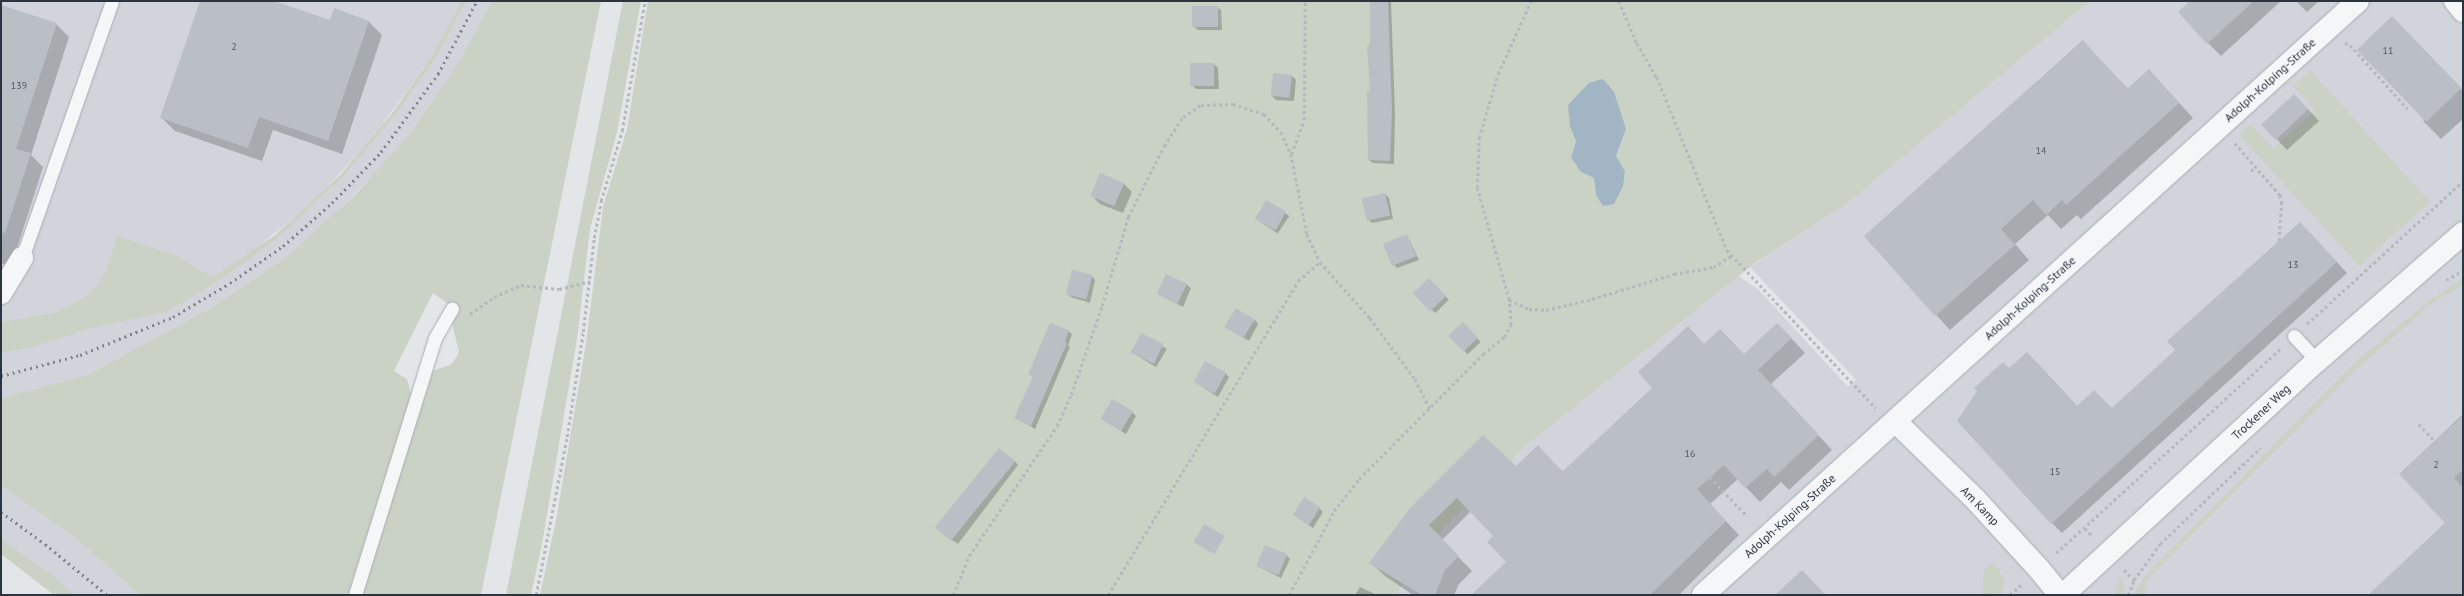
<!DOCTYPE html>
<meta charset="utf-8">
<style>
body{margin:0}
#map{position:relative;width:2464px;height:596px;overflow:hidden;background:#e2e6e9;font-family:"PT Sans",sans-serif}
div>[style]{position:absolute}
.built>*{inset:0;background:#d1d5db}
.green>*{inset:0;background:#c9d2c5}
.water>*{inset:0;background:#a2b5c5}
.shadow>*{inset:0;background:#0003;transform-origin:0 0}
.building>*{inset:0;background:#babfc5;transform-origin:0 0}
.path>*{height:2.5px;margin-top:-1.25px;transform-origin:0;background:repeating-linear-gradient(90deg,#b5b8bd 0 3px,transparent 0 6px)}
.roads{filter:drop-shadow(0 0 1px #a8adb3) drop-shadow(0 0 1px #a8adb3)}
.lane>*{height:13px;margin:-6.5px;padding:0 6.5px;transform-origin:6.5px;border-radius:6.5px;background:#f5f6f8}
.street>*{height:22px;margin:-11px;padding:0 11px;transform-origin:11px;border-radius:11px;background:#f5f6f8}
.rail>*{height:3px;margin-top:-1.5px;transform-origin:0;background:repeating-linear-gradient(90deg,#7e8691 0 2px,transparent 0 6px)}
span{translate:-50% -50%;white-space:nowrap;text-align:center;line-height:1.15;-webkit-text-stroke:3px #f2f4f7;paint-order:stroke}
.number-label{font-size:10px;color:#505860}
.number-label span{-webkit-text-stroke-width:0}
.street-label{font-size:12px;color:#2c353f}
.frame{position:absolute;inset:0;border:2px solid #2c353f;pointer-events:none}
</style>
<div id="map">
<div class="built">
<i style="clip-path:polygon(1px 1px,461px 1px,433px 56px,365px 147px,308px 206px,240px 261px,213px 277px,176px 255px,117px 236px,105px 272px,97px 285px,86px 296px,58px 312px,1px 322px)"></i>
<i style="clip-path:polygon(467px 1px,491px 1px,459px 62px,410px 133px,381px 167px,324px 225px,290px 254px,214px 306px,87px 375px,1px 398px,1px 353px,34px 347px,207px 288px,278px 238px,344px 176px,395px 116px,436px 58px)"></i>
<i style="clip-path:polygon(2090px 1px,2463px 1px,2463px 595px,1397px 595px,1415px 557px,1527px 445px,1739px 276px,1759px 290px,1848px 387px,1856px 380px,1750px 267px,1844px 206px)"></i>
<i style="clip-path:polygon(1px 486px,76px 538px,139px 595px,75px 595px,1px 539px)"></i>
</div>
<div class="green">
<i style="clip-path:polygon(461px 1px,467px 1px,436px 58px,395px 116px,344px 176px,278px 238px,217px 282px,168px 311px,88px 329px,34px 347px,1px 353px,1px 322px,58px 312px,86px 296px,97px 285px,105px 272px,117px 236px,176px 255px,213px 277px,275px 235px,341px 174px,392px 113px,433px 55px)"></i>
<i style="clip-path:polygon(491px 1px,601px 1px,481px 595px,361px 595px,433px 371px,452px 364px,459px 352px,452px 323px,459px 312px,433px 293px,394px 371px,407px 379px,411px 395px,348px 595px,139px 595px,76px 538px,1px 486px,1px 398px,87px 375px,214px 306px,290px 254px,356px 194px,410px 133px,459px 62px)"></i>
<i style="clip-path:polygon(623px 1px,641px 1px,617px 132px,590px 229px,577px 339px,542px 544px,531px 595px,506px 595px)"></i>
<i style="clip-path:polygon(evenodd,648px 1px,2090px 1px,1844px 206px,1755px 263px,1527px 445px,1415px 557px,1397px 595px,540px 595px,557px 515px,586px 343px,603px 207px,627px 129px,648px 1px,1626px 129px,1616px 156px,1625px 171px,1596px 195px,1594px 178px,1581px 172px,1571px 158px,1576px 141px,1626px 129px)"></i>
<i style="clip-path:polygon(2310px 70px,2430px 202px,2359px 266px,2239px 135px,2251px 124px,2273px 148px,2315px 110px,2293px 86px)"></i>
<i style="clip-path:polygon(2463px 278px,2463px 285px,2431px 304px,2357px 369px,2147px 580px,2146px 595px,2133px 595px,2144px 577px,2353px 364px,2430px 300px)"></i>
<i style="clip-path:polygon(1px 539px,52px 575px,75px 595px,54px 595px,1px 554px)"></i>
<i style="clip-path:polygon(1994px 562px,2005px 580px,2002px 593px,1982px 595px,1984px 570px)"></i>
<i style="clip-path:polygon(2122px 575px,2125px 595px,2114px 595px,2120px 577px)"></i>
</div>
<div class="water">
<i style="clip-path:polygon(1603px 79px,1614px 92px,1626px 129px,1616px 156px,1625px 171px,1623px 186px,1614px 204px,1603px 206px,1596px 195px,1594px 178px,1581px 172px,1571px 158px,1576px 141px,1570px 126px,1568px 105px,1589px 83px)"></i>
</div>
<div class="shadow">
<i style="clip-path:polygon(201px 1px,271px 1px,330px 21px,334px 10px,369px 22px,382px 35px,342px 154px,273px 130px,262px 161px,175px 131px,161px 117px)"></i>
<i style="clip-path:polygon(1371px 1px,1391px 1px,1395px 115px,1394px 164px,1373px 163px,1369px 160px)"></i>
<i style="clip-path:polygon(2191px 1px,2281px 1px,2221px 56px,2208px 43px)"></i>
<i style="clip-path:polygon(2296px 1px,2319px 1px,2307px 12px)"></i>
<i style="clip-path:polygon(1px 6px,56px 24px,69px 37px,31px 155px,43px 167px,11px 267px,1px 263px)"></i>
<i style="clip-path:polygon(1217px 7px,1221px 10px,1222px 30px,1198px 30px,1194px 27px)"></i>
<i style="clip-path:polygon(2409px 35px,2463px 91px,2463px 119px,2441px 139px,2424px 122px)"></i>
<i style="clip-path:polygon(2082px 41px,2128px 89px,2149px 70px,2193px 118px,2081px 219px,2077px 215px,2061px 229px,2048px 215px,2015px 244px,2029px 260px,1950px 330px,1865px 237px)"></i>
<i style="clip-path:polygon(1191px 64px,1214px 64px,1218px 68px,1219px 89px,1196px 89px,1192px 85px)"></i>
<i style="clip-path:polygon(1292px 76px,1296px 80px,1294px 101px,1276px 100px,1272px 96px)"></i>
<i style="clip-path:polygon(2306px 107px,2319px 121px,2287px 150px,2262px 124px)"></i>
<i style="clip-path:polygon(1100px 174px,1124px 184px,1132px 192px,1123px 213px,1100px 204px,1092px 196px)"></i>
<i style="clip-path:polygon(1385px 194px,1389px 198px,1393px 219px,1372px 223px,1368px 219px)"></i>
<i style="left:1267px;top:201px;width:27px;height:21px;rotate:34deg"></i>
<i style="clip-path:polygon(2311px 234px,2347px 273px,2062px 533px,2052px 523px,2009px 370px,2038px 364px,2078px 407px,2112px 409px)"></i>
<i style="clip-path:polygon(1407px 235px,1419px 260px,1397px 268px,1393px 264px)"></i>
<i style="clip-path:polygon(1092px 276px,1095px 280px,1090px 303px,1071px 297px,1067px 293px)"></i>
<i style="left:1429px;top:280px;width:28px;height:19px;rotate:45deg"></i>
<i style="clip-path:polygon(1187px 285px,1191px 288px,1183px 307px,1158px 294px)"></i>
<i style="clip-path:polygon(1255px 320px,1258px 324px,1249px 341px,1226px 327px)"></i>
<i style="left:1463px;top:323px;width:26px;height:18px;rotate:47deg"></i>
<i style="clip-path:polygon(1068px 331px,1072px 334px,1068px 346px,1070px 347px,1035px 429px,1018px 419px,1033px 377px,1029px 373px)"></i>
<i style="left:1142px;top:334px;width:29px;height:21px;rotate:31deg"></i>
<i style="clip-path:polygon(1791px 338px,1805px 353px,1771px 384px,1832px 450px,1789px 490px,1781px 482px,1760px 502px,1738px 479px,1710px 504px,1739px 535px,1679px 595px,1473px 595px,1508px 562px,1495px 536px,1471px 511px,1442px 540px,1472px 571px,1459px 584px,1454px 595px,1413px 595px,1385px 576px,1371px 563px,1411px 509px,1516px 468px,1538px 447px,1563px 472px,1705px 345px,1744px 355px)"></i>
<i style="clip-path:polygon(1225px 373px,1229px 377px,1218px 397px,1195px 382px)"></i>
<i style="clip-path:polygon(1132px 412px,1136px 416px,1126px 434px,1102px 419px)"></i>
<i style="clip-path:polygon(2463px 414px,2463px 595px,2369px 595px,2446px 523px,2400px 474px)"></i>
<i style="clip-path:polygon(1015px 461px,1018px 465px,958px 544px,943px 534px)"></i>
<i style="clip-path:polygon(1319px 508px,1323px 512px,1313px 528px,1294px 515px)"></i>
<i style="clip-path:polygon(1286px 555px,1290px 559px,1281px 578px,1257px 566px)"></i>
<i style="clip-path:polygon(1360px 587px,1377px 595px,1355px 595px)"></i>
</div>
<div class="building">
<i style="clip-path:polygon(200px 1px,274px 1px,330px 20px,334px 8px,369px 21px,328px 141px,259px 117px,248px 148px,160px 118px)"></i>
<i style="clip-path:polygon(1370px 1px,1388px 1px,1392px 110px,1390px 161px,1368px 160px,1367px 92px,1370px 91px,1367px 45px,1371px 45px)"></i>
<i style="clip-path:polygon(2190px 1px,2254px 1px,2207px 44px,2178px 12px)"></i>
<i style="clip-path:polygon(1px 5px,57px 23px,16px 149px,31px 153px,5px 233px,1px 232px)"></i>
<i style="left:1192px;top:6px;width:26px;height:21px"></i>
<i style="left:2392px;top:16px;width:100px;height:49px;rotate:46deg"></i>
<i style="clip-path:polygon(2083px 40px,2127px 89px,2149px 69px,2179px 103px,2066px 205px,2062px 200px,2046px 215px,2033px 200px,2001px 229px,2015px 245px,1935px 316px,1864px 236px)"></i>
<i style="left:1190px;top:63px;width:24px;height:23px"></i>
<i style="left:1273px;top:73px;width:19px;height:23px;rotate:6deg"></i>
<i style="left:2294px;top:94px;width:21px;height:45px;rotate:47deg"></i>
<i style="left:1100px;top:173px;width:26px;height:25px;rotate:23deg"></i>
<i style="left:1385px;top:193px;width:23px;height:24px;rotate:77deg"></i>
<i style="left:1266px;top:200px;width:23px;height:22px;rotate:29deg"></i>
<i style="clip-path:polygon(2300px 222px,2337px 262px,2051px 524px,1957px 421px,1977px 391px,1974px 388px,2003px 362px,2009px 368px,2027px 352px,2077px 406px,2094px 390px,2112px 408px,2175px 350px,2167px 341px)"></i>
<i style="left:1407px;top:234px;width:24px;height:26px;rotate:68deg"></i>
<i style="left:1072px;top:270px;width:21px;height:25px;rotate:14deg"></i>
<i style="left:1166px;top:274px;width:23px;height:22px;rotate:25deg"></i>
<i style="left:1429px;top:278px;width:25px;height:22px;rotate:47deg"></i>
<i style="left:1236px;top:308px;width:22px;height:22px;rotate:32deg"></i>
<i style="left:1463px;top:322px;width:22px;height:20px;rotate:47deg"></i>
<i style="clip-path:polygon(1050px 323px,1069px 330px,1065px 342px,1067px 343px,1031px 426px,1014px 418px,1033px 376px,1028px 374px)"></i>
<i style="clip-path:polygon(1777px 323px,1792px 338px,1758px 370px,1819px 435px,1774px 477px,1767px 469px,1745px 488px,1724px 465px,1697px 489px,1726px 521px,1650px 595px,1471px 595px,1506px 562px,1487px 542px,1493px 536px,1457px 498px,1429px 525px,1459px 556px,1445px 570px,1435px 595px,1422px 595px,1369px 563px,1410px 508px,1483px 435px,1516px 466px,1538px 445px,1562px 472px,1652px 388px,1638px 372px,1688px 326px,1704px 344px,1720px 329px,1744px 354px)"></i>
<i style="left:1141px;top:333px;width:25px;height:22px;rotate:26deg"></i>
<i style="left:1205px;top:361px;width:24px;height:24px;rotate:28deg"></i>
<i style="left:1112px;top:399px;width:24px;height:23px;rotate:30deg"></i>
<i style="clip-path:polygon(2463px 415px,2463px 470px,2454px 478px,2463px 488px,2463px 595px,2368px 595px,2445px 523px,2399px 474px)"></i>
<i style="left:999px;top:448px;width:21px;height:102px;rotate:39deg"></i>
<i style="left:1304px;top:497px;width:19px;height:21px;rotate:32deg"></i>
<i style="left:1204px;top:524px;width:24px;height:21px;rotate:30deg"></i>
<i style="left:1265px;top:545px;width:24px;height:23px;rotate:22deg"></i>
<i style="clip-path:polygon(1802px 570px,1826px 595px,1775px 595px)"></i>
</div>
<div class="path">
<i style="left:1619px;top:1px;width:46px;rotate:66.8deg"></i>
<i style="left:1637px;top:43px;width:39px;rotate:60deg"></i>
<i style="left:1657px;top:77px;width:187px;rotate:68deg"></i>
<i style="left:1727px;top:250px;width:217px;rotate:46.7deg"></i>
<i style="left:2345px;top:43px;width:5px;rotate:22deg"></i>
<i style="left:2350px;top:45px;width:86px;rotate:47.8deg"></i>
<i style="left:2235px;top:143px;width:69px;rotate:49.1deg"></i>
<i style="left:2280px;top:195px;width:7px;rotate:74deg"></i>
<i style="left:2282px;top:202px;width:39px;rotate:94deg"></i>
<i style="left:1291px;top:154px;width:36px;rotate:-69deg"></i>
<i style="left:1304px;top:120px;width:119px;rotate:-89.5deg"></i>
<i style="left:2251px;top:171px;width:6px;rotate:-39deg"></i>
<i style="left:2446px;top:280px;width:20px;rotate:-30deg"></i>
<i style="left:1509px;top:300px;width:22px;rotate:24deg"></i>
<i style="left:1529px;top:309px;width:17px;rotate:3deg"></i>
<i style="left:1546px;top:310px;width:47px;rotate:-13.4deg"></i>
<i style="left:1592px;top:299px;width:86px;rotate:-17deg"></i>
<i style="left:1674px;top:274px;width:40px;rotate:-10deg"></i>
<i style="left:1713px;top:267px;width:21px;rotate:-31deg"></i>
<i style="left:470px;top:314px;width:29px;rotate:-35deg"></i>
<i style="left:494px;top:297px;width:30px;rotate:-24deg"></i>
<i style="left:521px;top:285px;width:38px;rotate:6deg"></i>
<i style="left:559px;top:289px;width:32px;rotate:-14deg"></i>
<i style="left:2307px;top:324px;width:212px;rotate:-42.5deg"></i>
<i style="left:2419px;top:424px;width:37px;rotate:47deg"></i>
<i style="left:1710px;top:477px;width:54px;rotate:46.5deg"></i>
<i style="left:2085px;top:528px;width:12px;rotate:48deg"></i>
<i style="left:2056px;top:553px;width:303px;rotate:-42.3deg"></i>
<i style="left:2124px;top:570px;width:14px;rotate:45deg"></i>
<i style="left:536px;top:595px;width:161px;rotate:-78.9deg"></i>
<i style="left:567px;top:437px;width:106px;rotate:-81.3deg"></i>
<i style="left:583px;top:332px;width:95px;rotate:-83.3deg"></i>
<i style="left:594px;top:238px;width:38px;rotate:-79deg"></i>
<i style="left:601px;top:201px;width:73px;rotate:-73.3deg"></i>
<i style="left:622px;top:131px;width:132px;rotate:-80deg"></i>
<i style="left:953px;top:595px;width:42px;rotate:-67.7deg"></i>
<i style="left:969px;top:556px;width:157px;rotate:-55.9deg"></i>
<i style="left:1057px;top:426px;width:34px;rotate:-66deg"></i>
<i style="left:1071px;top:395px;width:94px;rotate:-70.8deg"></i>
<i style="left:1102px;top:306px;width:93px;rotate:-73.7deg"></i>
<i style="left:1128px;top:217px;width:80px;rotate:-63.1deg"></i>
<i style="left:1164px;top:146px;width:35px;rotate:-57deg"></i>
<i style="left:1183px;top:117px;width:22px;rotate:-34deg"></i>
<i style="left:1201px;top:105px;width:32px;rotate:-2deg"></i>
<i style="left:1233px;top:104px;width:33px;rotate:18deg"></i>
<i style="left:1264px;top:114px;width:25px;rotate:47deg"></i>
<i style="left:1281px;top:132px;width:24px;rotate:66deg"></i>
<i style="left:1291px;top:154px;width:82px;rotate:78.7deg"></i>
<i style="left:1307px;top:234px;width:31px;rotate:65deg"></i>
<i style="left:1320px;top:262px;width:75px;rotate:48.2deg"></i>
<i style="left:1370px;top:318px;width:76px;rotate:53.6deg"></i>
<i style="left:1415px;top:379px;width:33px;rotate:63deg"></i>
<i style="left:1108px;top:595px;width:367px;rotate:-58.8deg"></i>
<i style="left:1298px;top:281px;width:29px;rotate:-41deg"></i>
<i style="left:1289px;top:595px;width:95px;rotate:-61.8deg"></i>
<i style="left:1334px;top:511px;width:41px;rotate:-52deg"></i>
<i style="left:1359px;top:479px;width:176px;rotate:-45.2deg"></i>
<i style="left:1483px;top:354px;width:27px;rotate:-39deg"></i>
<i style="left:1504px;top:337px;width:14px;rotate:-60deg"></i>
<i style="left:1511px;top:325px;width:25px;rotate:-95deg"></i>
<i style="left:1509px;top:300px;width:116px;rotate:-105.9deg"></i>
<i style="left:1477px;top:188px;width:50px;rotate:-87.7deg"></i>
<i style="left:1479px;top:138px;width:67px;rotate:-73.5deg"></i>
<i style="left:1498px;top:74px;width:80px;rotate:-65.7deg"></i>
<i style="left:2010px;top:595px;width:15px;rotate:-42deg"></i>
<i style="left:2128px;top:595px;width:16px;rotate:-68deg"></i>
<i style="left:2134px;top:580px;width:44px;rotate:-54.2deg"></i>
<i style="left:2160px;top:544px;width:139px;rotate:-43.8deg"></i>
</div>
<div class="roads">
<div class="lane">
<i style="left:22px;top:258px;width:272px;rotate:-70.7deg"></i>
<i style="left:2294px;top:336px;width:34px;rotate:47deg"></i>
<i style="left:355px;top:595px;width:269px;rotate:-72.7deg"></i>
<i style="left:435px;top:338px;width:34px;rotate:-60deg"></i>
</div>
<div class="street">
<i style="left:2455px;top:1px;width:13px;rotate:51deg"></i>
<i style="left:1px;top:293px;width:41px;rotate:-59deg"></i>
<i style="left:1895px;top:421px;width:112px;rotate:44.3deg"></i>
<i style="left:1975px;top:499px;width:95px;rotate:47.6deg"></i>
<i style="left:2039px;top:569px;width:33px;rotate:51deg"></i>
<i style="left:1703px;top:595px;width:884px;rotate:-42.2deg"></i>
<i style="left:2063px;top:595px;width:345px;rotate:-42.7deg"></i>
<i style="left:2317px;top:361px;width:194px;rotate:-41.2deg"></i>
</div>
</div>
<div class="rail">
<i style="left:1px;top:376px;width:82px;rotate:-14.9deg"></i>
<i style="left:80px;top:355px;width:100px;rotate:-22.2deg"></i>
<i style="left:173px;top:317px;width:66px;rotate:-30.8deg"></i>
<i style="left:230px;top:283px;width:65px;rotate:-34.9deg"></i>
<i style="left:283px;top:246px;width:65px;rotate:-41.3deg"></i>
<i style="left:332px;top:203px;width:71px;rotate:-46.1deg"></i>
<i style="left:381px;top:152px;width:97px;rotate:-53.8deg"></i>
<i style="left:438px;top:74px;width:83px;rotate:-61.9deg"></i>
<i style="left:1px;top:512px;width:54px;rotate:36deg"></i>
<i style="left:45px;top:544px;width:80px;rotate:39.4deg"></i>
</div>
<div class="number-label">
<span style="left:234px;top:47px">2</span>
<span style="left:2388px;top:51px">11</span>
<span style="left:19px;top:86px">139</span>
<span style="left:2041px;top:151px">14</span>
<span style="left:2293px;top:265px">13</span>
<span style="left:1690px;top:454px">16</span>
<span style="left:2436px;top:465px">2</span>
<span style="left:2055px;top:472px">15</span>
</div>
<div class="street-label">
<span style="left:2270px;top:80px;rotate:-42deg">Adolph-Kolping-Straße</span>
<span style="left:2030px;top:298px;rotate:-42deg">Adolph-Kolping-Straße</span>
<span style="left:2261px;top:412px;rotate:-43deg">Trockener Weg</span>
<span style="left:1980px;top:506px;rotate:46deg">Am Kamp</span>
<span style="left:1790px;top:516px;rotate:-42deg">Adolph-Kolping-Straße</span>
</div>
<div class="frame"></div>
</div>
